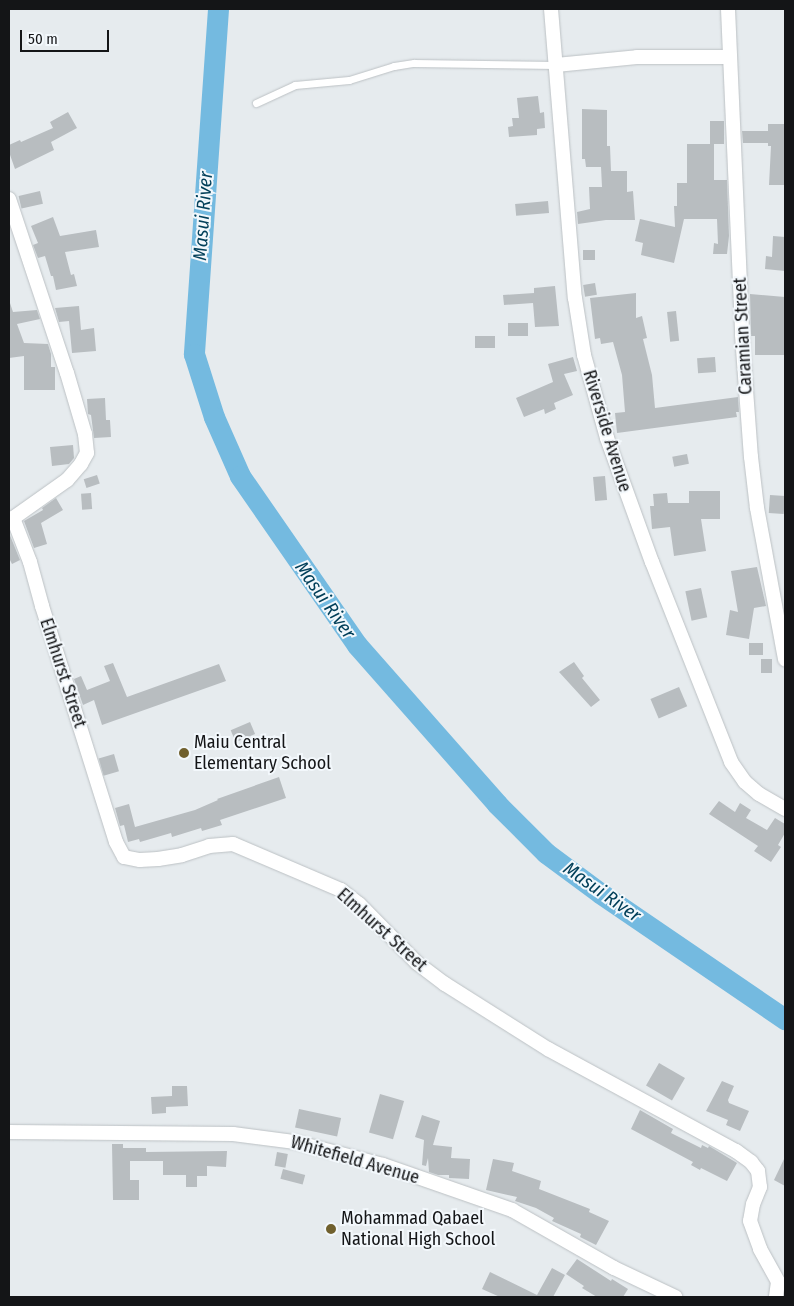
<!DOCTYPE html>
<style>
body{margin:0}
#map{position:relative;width:794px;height:1306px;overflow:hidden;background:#e6ebee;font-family:"Fira Sans Condensed",sans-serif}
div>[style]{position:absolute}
.river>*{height:21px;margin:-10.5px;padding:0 10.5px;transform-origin:10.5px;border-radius:10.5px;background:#74bae0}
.building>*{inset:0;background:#b8bdc0;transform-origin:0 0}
.roads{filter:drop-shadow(0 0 1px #bcc1c4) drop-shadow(0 0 1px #bcc1c4)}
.lane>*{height:7px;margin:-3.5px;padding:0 3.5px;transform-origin:3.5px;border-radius:3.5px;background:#fff}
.street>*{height:14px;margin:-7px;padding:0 7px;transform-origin:7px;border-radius:7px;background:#fff}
.dots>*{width:14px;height:14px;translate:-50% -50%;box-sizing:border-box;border:2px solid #f3f8fc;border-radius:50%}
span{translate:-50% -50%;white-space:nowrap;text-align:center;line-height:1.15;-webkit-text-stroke:4px #f3f8fc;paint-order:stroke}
.street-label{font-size:18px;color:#141517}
.poi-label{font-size:18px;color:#141517}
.left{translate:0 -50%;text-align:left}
.water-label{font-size:19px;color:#03405a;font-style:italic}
.frame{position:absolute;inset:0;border:10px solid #141517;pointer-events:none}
.scale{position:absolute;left:20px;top:30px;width:89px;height:22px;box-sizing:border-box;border:2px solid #141517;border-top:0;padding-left:6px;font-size:15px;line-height:18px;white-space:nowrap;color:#141517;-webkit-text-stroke:4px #f3f8fc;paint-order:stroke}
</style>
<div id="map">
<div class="river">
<i style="left:218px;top:9px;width:346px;rotate:94deg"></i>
<i style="left:194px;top:354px;width:66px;rotate:72.4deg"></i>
<i style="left:214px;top:417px;width:64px;rotate:66.2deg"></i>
<i style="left:240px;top:476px;width:206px;rotate:55.3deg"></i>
<i style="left:357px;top:645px;width:212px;rotate:48.6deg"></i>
<i style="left:497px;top:804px;width:69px;rotate:45deg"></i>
<i style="left:546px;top:853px;width:67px;rotate:36.5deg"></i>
<i style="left:600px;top:893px;width:224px;rotate:34.3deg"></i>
</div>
<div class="building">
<i style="clip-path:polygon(538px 96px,540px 113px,544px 112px,545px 128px,537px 129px,537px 135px,509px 137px,508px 127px,513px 126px,512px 118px,519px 118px,517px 98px)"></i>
<i style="clip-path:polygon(582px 109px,607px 110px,607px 146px,610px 146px,611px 171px,627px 171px,627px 192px,633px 191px,635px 220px,606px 220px,578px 224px,577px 212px,590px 209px,589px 187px,602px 187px,601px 167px,586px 167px,585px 159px,582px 159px)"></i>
<i style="clip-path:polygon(68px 112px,77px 128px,51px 142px,54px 150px,15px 169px,9px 152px,9px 145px,20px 140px,21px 142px,53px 128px,50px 122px)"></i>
<i style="left:710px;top:121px;width:14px;height:23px"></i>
<i style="clip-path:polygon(768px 124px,785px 124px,785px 185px,769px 185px,771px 146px,768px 146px,768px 143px,743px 143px,742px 131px,768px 131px)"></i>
<i style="clip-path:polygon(687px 144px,714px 144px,714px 180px,727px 180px,729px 236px,727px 254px,713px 254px,714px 243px,718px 244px,717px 219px,684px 219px,674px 263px,641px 255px,643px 243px,635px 241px,640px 219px,675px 227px,674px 206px,677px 206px,677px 183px,687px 183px)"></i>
<i style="left:40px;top:191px;width:13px;height:22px;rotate:77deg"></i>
<i style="left:548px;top:201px;width:12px;height:33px;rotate:85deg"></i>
<i style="clip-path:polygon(53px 217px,60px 236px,96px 230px,99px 247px,65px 252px,71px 275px,74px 274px,77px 286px,56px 290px,53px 276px,51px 276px,45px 256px,38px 258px,33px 245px,38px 243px,31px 226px)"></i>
<i style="clip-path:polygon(773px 236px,785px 237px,785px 271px,765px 269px,766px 256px,772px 257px)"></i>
<i style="left:583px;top:250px;width:12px;height:10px"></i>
<i style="left:595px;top:283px;width:12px;height:12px;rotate:81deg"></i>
<i style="clip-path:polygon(555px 286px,559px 326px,535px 327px,533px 303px,504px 305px,503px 295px,534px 293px,534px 288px)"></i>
<i style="clip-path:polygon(636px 293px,636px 318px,642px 316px,647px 338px,643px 339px,652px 375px,655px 408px,738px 397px,739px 412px,736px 412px,737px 417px,617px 433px,615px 413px,625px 412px,622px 375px,613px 342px,601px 344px,600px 338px,595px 339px,590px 298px)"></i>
<i style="clip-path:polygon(750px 294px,785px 297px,785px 355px,755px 355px,755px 336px,751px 336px)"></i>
<i style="clip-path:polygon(10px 303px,13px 312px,37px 310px,40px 319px,17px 324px,24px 343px,48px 344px,51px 354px,51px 367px,55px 367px,55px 390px,24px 390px,24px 356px,9px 358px)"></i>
<i style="clip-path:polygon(79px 306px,81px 330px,94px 328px,96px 351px,72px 353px,69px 321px,59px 322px,55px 308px)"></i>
<i style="left:676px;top:311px;width:30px;height:9px;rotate:84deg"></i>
<i style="left:508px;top:323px;width:20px;height:13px"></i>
<i style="left:475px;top:336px;width:20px;height:12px"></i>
<i style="clip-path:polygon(573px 357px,577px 371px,564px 374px,573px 395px,554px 403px,556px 409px,545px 414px,544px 409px,524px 417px,516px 398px,553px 382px,548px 364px)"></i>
<i style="left:715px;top:357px;width:15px;height:18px;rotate:86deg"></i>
<i style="clip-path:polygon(105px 398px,106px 420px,110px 420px,111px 437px,94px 438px,91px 415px,88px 414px,87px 399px)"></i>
<i style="clip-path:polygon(73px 445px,74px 458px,69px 464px,52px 466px,50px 447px)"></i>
<i style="left:687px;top:454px;width:10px;height:15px;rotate:79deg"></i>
<i style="left:97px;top:475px;width:9px;height:14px;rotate:72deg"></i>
<i style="left:605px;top:476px;width:24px;height:12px;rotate:85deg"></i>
<i style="clip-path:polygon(689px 491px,720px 491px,720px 519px,701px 519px,706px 551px,674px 556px,670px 527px,652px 529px,650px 506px,654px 506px,653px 494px,667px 493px,668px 503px,689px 503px)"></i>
<i style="left:91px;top:493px;width:16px;height:10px;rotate:86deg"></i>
<i style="left:770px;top:495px;width:15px;height:18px;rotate:4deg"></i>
<i style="clip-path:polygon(56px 498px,63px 510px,41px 523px,47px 544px,34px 548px,24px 521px,43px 510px,42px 508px)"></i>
<i style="clip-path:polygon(9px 533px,20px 560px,12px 564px,9px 558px)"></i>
<i style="clip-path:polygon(757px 567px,766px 606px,754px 608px,749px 639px,726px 635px,730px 610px,738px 612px,731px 571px)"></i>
<i style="left:701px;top:588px;width:30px;height:16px;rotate:78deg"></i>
<i style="left:749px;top:643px;width:14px;height:12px"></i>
<i style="left:761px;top:659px;width:11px;height:14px"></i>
<i style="clip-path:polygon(574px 662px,584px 676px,582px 678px,600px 700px,591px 707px,559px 672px)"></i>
<i style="clip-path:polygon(113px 663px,127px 697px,219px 664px,226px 681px,102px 725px,94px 700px,83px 705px,74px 679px,81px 676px,87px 690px,110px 681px,104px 666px)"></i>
<i style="left:679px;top:687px;width:21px;height:31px;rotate:67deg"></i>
<i style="left:250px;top:722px;width:13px;height:21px;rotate:67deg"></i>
<i style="left:114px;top:754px;width:18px;height:16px;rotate:74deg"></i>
<i style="clip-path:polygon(279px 777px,286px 798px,220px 820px,222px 825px,202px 831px,201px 828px,172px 837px,171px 833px,140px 842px,139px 839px,128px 842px,124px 825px,120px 826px,115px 808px,129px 804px,135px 827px,195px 810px,218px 800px,217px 799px)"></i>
<i style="clip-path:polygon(719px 801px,735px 812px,740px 803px,751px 810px,746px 818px,767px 830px,775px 818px,785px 824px,785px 833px,778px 845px,781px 847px,771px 862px,754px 851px,758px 846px,709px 814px)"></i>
<i style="left:659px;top:1063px;width:30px;height:26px;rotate:30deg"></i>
<i style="clip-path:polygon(722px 1081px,734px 1086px,728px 1100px,729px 1103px,749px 1111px,740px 1131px,726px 1125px,728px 1120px,706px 1111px)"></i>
<i style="clip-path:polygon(172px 1086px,187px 1086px,188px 1106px,166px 1107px,166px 1113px,152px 1114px,151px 1097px,172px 1096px)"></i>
<i style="left:380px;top:1094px;width:25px;height:40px;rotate:16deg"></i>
<i style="left:299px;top:1109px;width:43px;height:19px;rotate:12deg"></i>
<i style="clip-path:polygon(640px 1110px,673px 1129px,671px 1133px,701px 1148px,702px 1145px,708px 1148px,709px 1146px,737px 1163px,727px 1181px,701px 1168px,700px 1170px,691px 1165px,693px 1162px,631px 1129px)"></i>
<i style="clip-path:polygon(422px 1115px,440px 1121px,433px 1145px,452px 1147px,451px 1158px,470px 1159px,469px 1179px,449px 1178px,449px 1175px,438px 1175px,429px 1172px,428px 1158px,426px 1166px,422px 1165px,424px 1140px,415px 1137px)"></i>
<i style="clip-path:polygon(112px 1144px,123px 1144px,123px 1148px,146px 1148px,146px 1152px,227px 1151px,226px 1167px,207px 1166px,207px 1176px,197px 1176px,197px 1187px,186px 1187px,186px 1175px,163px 1175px,163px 1161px,130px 1161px,130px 1180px,139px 1180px,139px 1200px,113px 1200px)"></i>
<i style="left:277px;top:1152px;width:11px;height:14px;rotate:10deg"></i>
<i style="clip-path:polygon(785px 1157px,785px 1186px,774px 1180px)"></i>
<i style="clip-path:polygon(493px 1159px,514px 1163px,512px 1171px,541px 1181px,539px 1189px,590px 1209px,589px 1212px,609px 1221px,596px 1245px,580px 1237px,581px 1234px,552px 1221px,554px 1218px,536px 1208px,515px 1201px,517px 1197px,486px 1190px)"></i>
<i style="left:283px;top:1169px;width:23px;height:10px;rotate:15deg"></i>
<i style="clip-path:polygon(577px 1259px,611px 1281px,612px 1279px,628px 1289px,623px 1297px,597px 1297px,582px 1288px,584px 1286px,566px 1274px)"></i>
<i style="clip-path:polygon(552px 1268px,565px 1275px,553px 1297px,500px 1297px,482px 1289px,490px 1272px,537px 1295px)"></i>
</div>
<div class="roads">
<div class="lane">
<i style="left:256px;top:103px;width:43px;rotate:-24.8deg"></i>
<i style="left:295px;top:85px;width:54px;rotate:-5.3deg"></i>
<i style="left:349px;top:80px;width:47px;rotate:-17.3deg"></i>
<i style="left:394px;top:66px;width:20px;rotate:-9deg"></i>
<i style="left:414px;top:63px;width:142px;rotate:0.8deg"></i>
</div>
<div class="street">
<i style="left:551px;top:9px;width:290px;rotate:85.3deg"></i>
<i style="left:575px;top:298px;width:58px;rotate:81deg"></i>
<i style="left:584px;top:355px;width:86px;rotate:74.5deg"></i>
<i style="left:607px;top:438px;width:132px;rotate:70.1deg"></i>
<i style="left:652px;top:562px;width:215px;rotate:68.4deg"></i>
<i style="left:731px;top:762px;width:24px;rotate:55deg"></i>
<i style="left:745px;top:782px;width:18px;rotate:41deg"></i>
<i style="left:759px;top:794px;width:30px;rotate:30deg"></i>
<i style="left:728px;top:9px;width:326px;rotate:87.5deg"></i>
<i style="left:742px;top:335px;width:122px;rotate:85.8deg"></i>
<i style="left:751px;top:457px;width:51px;rotate:83.3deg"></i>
<i style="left:757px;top:508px;width:154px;rotate:79.5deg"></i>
<i style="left:556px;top:65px;width:81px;rotate:-5.6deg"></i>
<i style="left:637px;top:57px;width:93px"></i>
<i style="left:9px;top:199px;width:183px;rotate:71.6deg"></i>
<i style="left:67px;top:373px;width:64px;rotate:73.6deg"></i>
<i style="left:85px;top:434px;width:19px;rotate:84deg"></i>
<i style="left:87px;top:453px;width:13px;rotate:119deg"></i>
<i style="left:81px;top:464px;width:21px;rotate:131deg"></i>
<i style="left:67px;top:480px;width:71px;rotate:144.7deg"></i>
<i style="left:13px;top:518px;width:47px;rotate:68.9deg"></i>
<i style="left:30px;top:562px;width:46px;rotate:74.7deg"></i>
<i style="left:42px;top:606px;width:247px;rotate:72.6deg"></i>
<i style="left:116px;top:842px;width:17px;rotate:62deg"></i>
<i style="left:124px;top:857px;width:16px;rotate:11deg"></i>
<i style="left:140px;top:860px;width:18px;rotate:-3deg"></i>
<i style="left:158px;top:859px;width:24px;rotate:-9deg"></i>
<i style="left:182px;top:855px;width:28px;rotate:-18deg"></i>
<i style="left:209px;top:846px;width:24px;rotate:-5deg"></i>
<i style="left:233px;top:844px;width:117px;rotate:23.1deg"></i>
<i style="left:341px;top:890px;width:23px;rotate:38deg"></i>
<i style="left:359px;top:904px;width:83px;rotate:45.5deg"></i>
<i style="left:417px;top:963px;width:35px;rotate:37deg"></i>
<i style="left:445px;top:984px;width:122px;rotate:32.3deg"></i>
<i style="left:548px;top:1049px;width:214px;rotate:28.5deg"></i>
<i style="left:736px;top:1151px;width:19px;rotate:36deg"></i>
<i style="left:751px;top:1162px;width:11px;rotate:52deg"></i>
<i style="left:758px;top:1171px;width:16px;rotate:83deg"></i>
<i style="left:760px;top:1187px;width:18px;rotate:112deg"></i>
<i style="left:753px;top:1204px;width:17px;rotate:100deg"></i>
<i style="left:750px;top:1221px;width:30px;rotate:70deg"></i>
<i style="left:760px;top:1249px;width:38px;rotate:61deg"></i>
<i style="left:778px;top:1282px;width:15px;rotate:98deg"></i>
<i style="left:9px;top:1132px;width:224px;rotate:0.5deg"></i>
<i style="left:233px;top:1134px;width:63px;rotate:7.4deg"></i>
<i style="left:295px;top:1142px;width:91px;rotate:14.6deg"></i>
<i style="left:383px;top:1165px;width:137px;rotate:19.2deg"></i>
<i style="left:512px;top:1210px;width:117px;rotate:29.6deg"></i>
<i style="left:614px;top:1268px;width:68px;rotate:25.4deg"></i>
</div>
</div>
<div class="dots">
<i style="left:184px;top:753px;background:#70602d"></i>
<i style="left:331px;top:1229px;background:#70602d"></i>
</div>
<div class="street-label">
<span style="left:743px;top:336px;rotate:-93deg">Caramian Street</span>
<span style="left:607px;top:431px;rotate:73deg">Riverside Avenue</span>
<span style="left:63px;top:673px;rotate:72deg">Elmhurst Street</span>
<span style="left:382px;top:930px;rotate:42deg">Elmhurst Street</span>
<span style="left:355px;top:1160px;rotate:16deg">Whitefield Avenue</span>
</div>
<div class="poi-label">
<span class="left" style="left:194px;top:753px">Maiu Central<br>Elementary School</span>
<span class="left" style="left:341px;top:1229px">Mohammad Qabael<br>National High School</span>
</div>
<div class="water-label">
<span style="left:203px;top:216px;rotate:-86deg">Masui River</span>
<span style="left:325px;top:600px;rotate:55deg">Masui River</span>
<span style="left:602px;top:892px;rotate:35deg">Masui River</span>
</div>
<div class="frame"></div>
<div class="scale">50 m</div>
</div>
